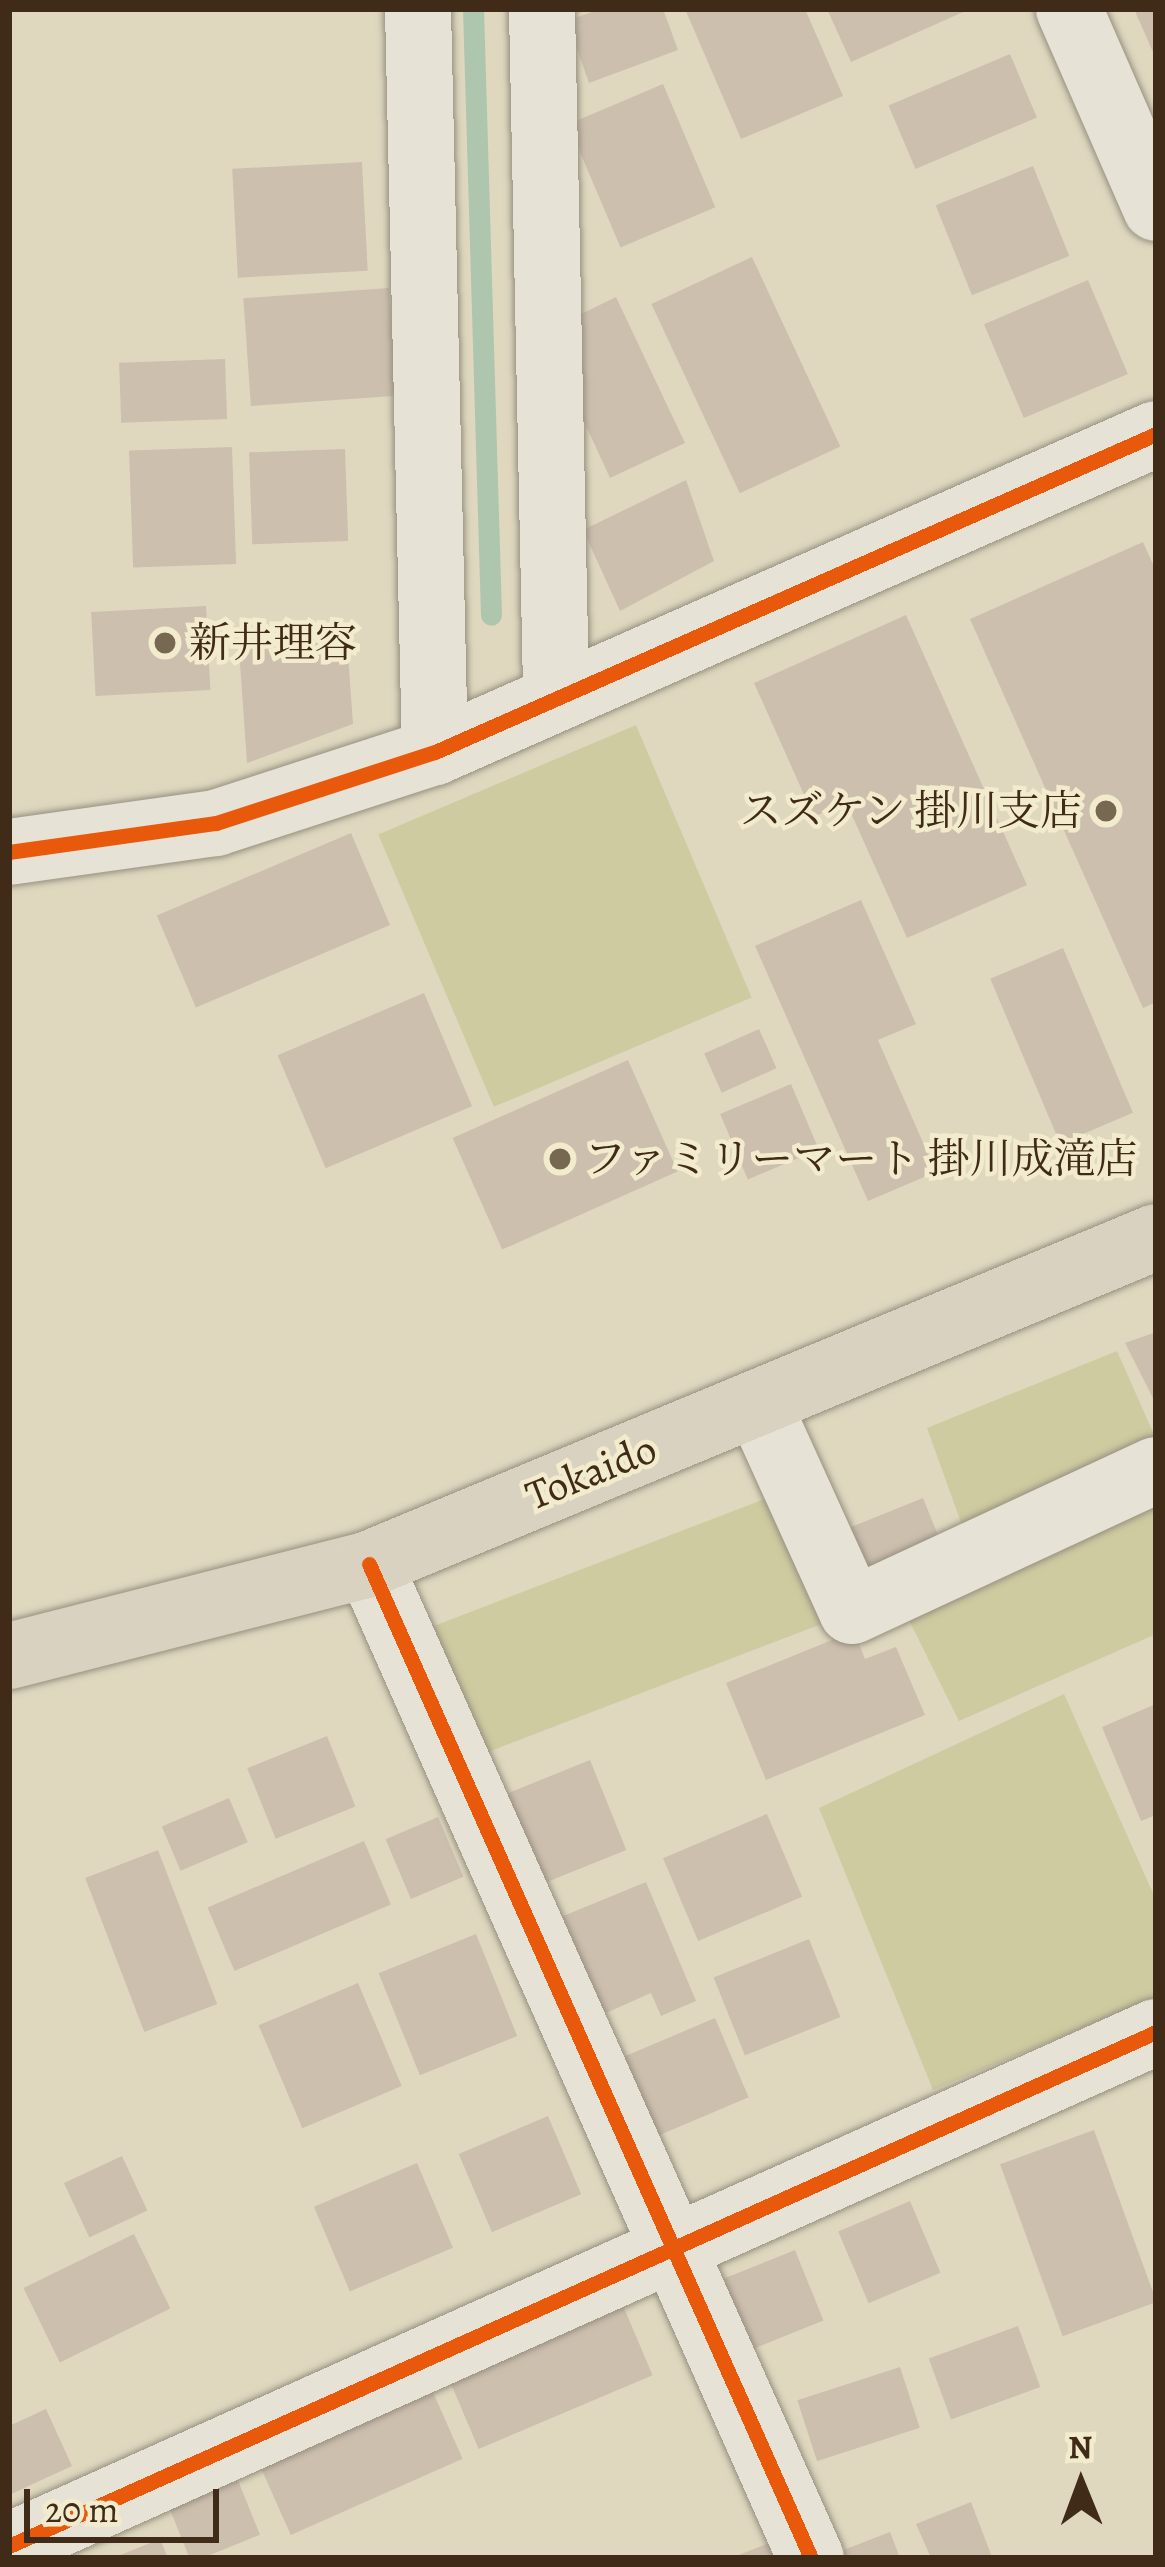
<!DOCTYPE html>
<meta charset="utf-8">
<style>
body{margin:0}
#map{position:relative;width:1165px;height:2567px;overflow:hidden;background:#dfd8bf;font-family:Alegreya,"Noto Serif JP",serif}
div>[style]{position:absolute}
.green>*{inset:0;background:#cecba0;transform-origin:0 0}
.stream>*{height:21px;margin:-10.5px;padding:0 10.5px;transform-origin:10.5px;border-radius:10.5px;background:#afc6ae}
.building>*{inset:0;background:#cdbfae;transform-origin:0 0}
.roads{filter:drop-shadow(0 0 3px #979080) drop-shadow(0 0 3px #979080)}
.minor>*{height:66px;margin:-33px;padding:0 33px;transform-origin:33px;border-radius:33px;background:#e6e2d5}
.major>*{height:66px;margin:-33px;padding:0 33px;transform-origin:33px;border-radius:33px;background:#d9d2c1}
.cycleway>*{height:15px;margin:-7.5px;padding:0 7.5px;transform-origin:7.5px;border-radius:7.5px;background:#e8590c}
.dots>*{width:33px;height:33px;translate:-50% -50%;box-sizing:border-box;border:6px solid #f3ebcd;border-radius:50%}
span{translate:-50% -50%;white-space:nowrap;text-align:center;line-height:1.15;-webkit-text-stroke:9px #f3ebcd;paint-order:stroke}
.poi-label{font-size:42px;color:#3f2b18}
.left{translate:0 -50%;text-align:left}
.right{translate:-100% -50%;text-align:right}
.street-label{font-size:42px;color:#3f2b18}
.frame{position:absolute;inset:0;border:12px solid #3f2b18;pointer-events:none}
.north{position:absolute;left:1021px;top:2423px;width:120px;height:120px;-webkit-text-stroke:9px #f3ebcd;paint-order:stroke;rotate:359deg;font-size:33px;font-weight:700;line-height:48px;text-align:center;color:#3f2b18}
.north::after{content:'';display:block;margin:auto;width:42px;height:54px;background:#3f2b18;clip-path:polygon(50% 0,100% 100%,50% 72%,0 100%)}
.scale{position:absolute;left:24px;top:2489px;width:195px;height:54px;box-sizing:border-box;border:6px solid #3f2b18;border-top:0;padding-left:15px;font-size:36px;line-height:42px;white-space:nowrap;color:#3f2b18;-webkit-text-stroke:9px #f3ebcd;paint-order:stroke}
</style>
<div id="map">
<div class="green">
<i style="left:636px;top:725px;width:296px;height:280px;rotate:67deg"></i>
<i style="clip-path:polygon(1117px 1351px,1156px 1439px,1156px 1634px,959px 1721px,903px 1608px,977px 1567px,927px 1428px)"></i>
<i style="left:775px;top:1495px;width:137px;height:380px;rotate:69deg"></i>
<i style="clip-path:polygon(1064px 1694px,1156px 1900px,1156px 1997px,933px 2090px,819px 1808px)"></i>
</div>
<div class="stream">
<i style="left:473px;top:9px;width:606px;rotate:88.3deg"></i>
</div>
<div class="building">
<i style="clip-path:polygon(600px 9px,663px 9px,678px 50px,589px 83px,567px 21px)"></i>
<i style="clip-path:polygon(685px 9px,805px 9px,843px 96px,741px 139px)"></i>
<i style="clip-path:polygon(827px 9px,970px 9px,851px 62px)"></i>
<i style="clip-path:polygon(1134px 9px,1156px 9px,1156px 59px)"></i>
<i style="left:1010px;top:54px;width:69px;height:132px;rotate:67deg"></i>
<i style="left:663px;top:84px;width:134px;height:103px;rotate:67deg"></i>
<i style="left:362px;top:162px;width:109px;height:130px;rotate:87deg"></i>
<i style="left:1033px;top:166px;width:97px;height:105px;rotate:68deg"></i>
<i style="left:752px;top:257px;width:209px;height:111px;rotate:65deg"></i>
<i style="left:1088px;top:280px;width:102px;height:113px;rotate:67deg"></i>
<i style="left:389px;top:288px;width:108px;height:146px;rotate:86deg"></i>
<i style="clip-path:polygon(616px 297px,685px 443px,610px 478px,581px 415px,577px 316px)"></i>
<i style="left:225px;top:359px;width:60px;height:106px;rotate:88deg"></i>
<i style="left:232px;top:447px;width:117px;height:103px;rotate:88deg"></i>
<i style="left:345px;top:449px;width:92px;height:96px;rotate:88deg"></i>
<i style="clip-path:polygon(686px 480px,714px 561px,620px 611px,583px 530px)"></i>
<i style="clip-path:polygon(1143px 542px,1156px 571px,1156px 1002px,1143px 1008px,970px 619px)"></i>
<i style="left:206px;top:606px;width:84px;height:115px;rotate:87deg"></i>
<i style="clip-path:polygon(906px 615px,1027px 885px,907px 938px,846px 802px,814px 817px,754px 683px)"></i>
<i style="clip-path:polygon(347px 641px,353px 724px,247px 763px,239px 649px)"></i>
<i style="left:351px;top:833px;width:100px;height:211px;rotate:67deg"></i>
<i style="clip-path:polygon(861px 900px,916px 1024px,878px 1040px,936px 1172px,868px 1201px,755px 946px)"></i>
<i style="left:1063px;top:948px;width:179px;height:79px;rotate:67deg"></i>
<i style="left:424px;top:993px;width:123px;height:159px;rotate:67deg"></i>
<i style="left:759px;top:1029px;width:43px;height:60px;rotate:66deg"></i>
<i style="left:628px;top:1060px;width:122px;height:192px;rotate:66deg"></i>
<i style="left:791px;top:1084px;width:71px;height:77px;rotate:67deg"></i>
<i style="clip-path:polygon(1156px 1332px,1156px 1404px,1125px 1343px)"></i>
<i style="left:923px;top:1498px;width:69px;height:84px;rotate:68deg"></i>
<i style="clip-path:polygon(854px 1631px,865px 1659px,896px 1647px,925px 1715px,766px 1780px,726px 1683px)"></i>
<i style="clip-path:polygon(1156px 1704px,1156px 1815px,1141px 1821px,1102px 1727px)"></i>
<i style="left:327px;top:1736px;width:76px;height:86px;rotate:68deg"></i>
<i style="left:590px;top:1760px;width:97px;height:97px;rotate:68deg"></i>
<i style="left:229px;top:1798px;width:48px;height:73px;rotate:67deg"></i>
<i style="left:767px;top:1814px;width:90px;height:113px;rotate:67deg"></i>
<i style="left:438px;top:1817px;width:65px;height:57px;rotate:67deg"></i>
<i style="left:364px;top:1841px;width:69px;height:170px;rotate:67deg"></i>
<i style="left:158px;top:1850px;width:165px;height:78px;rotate:69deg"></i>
<i style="clip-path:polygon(646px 1882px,696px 2001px,661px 2016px,651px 1993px,597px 2017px,556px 1919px)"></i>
<i style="left:476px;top:1934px;width:110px;height:105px;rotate:68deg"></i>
<i style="left:809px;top:1939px;width:84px;height:103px;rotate:68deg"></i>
<i style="left:358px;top:1983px;width:112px;height:108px;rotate:67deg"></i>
<i style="left:715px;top:2018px;width:86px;height:110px;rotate:67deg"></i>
<i style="left:548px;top:2116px;width:85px;height:97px;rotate:67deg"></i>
<i style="left:1094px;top:2130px;width:183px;height:100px;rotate:70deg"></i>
<i style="left:122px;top:2156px;width:60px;height:64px;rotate:65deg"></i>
<i style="left:417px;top:2163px;width:92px;height:112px;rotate:67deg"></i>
<i style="left:910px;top:2201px;width:78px;height:78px;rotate:67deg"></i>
<i style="left:134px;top:2234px;width:83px;height:123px;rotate:64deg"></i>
<i style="left:795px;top:2250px;width:76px;height:83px;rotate:68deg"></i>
<i style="left:619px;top:2296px;width:86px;height:189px;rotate:67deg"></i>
<i style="left:1018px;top:2326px;width:65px;height:95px;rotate:70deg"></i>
<i style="left:900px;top:2367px;width:64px;height:108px;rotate:72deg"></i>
<i style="left:428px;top:2381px;width:85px;height:188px;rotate:66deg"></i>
<i style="clip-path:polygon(46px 2409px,72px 2466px,9px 2495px,9px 2426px)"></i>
<i style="left:233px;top:2468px;width:72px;height:74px;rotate:68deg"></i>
<i style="clip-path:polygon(971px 2502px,992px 2557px,931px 2558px,916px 2524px)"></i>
<i style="clip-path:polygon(890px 2532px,900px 2558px,823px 2558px)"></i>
<i style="clip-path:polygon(160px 2539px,168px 2558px,113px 2558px)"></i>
<i style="clip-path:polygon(772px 2542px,778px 2558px,731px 2558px)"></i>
</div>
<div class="roads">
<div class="minor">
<i style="left:418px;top:9px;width:743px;rotate:88.69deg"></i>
<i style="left:542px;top:9px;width:682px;rotate:88.82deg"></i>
<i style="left:1069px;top:9px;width:217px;rotate:66.4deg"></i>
<i style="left:9px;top:852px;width:209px;rotate:-8deg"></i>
<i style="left:216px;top:823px;width:230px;rotate:-18deg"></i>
<i style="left:435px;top:752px;width:788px;rotate:-23.8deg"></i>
<i style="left:758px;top:1404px;width:227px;rotate:65.6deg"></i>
<i style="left:852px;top:1611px;width:335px;rotate:-24.9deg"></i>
<i style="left:369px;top:1564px;width:1088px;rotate:66.03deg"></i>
<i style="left:9px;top:2546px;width:1257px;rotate:-24.14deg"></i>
</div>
<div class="major">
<i style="left:9px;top:1656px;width:372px;rotate:-14.3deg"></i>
<i style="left:369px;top:1564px;width:852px;rotate:-22.56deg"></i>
</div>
</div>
<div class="cycleway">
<i style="left:9px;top:852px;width:209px;rotate:-8deg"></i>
<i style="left:216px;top:823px;width:230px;rotate:-18deg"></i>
<i style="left:435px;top:752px;width:788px;rotate:-23.8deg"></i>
<i style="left:369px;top:1564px;width:1088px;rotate:66.03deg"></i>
<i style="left:9px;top:2546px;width:1257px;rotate:-24.14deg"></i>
</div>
<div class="dots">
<i style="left:165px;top:643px;background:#776852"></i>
<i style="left:1106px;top:811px;background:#776852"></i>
<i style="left:560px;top:1159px;background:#776852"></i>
</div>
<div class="poi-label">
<span class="left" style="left:189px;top:643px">新井理容</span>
<span class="right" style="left:1082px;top:811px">スズケン 掛川支店</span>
<span class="left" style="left:584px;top:1159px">ファミリーマート 掛川成滝店</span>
</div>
<div class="street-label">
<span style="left:591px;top:1472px;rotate:-22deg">Tokaido</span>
</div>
<div class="frame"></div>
<div class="north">N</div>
<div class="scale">20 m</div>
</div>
